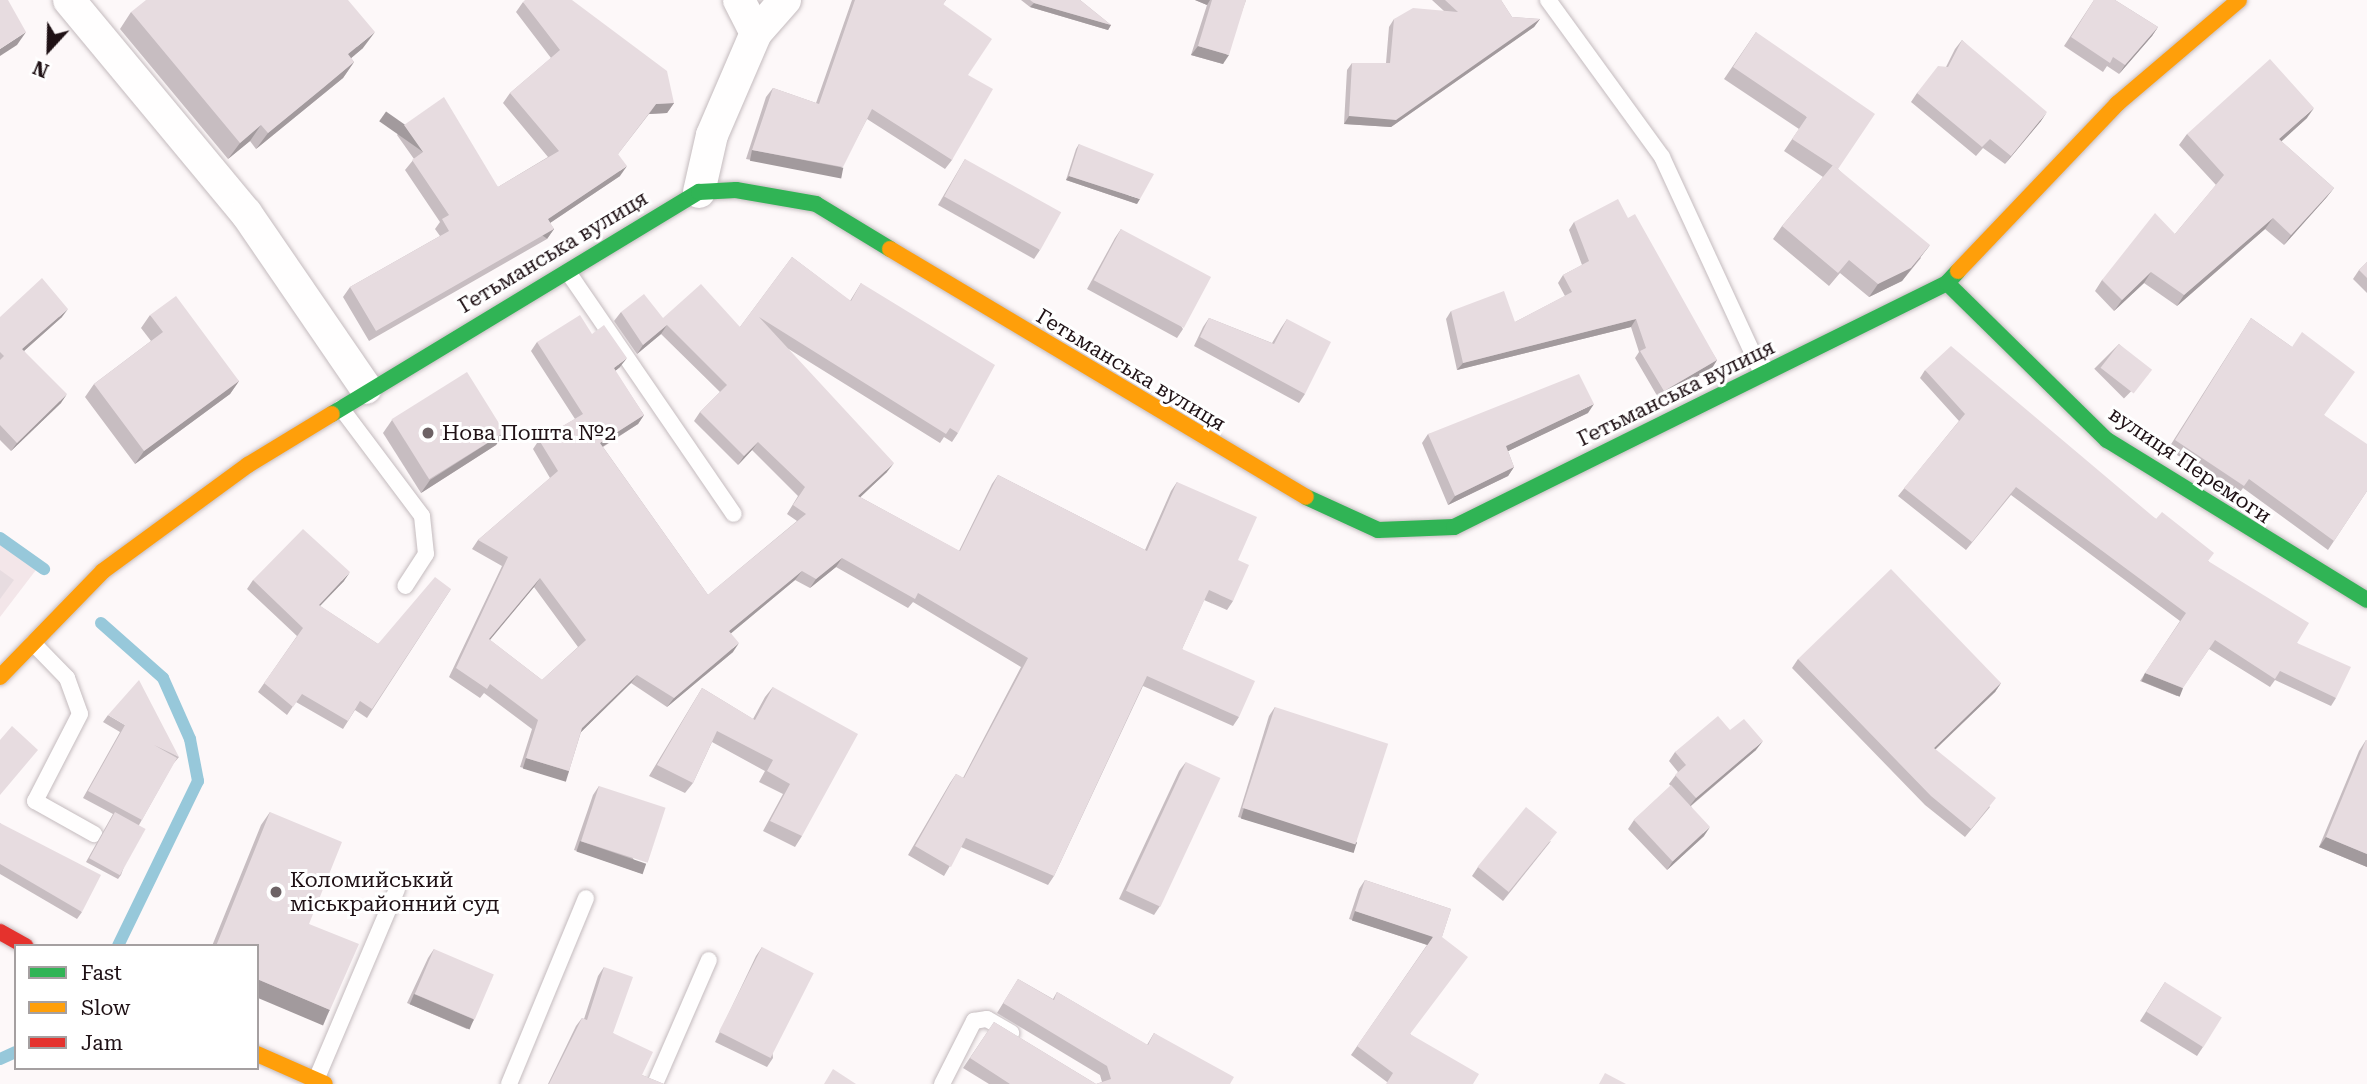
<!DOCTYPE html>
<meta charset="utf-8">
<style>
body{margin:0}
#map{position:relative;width:2367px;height:1084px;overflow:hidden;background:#fdf8f9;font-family:"Roboto Serif",serif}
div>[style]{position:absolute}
.built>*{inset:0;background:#f3e6e9}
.stream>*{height:12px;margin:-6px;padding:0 6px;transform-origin:6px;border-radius:6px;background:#97c8da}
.roads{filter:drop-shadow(0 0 2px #c4bbbe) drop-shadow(0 0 2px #c4bbbe)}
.lane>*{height:16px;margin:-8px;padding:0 8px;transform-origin:8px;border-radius:8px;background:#fffefe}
.street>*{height:32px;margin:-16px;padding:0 16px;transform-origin:16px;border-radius:16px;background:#fffefe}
.fast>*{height:16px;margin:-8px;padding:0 8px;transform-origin:8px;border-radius:8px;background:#30b455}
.slow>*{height:16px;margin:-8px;padding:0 8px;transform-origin:8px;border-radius:8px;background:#ff9f0a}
.jam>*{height:16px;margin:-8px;padding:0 8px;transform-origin:8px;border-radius:8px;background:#e5322d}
.wall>*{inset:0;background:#c7bdc1;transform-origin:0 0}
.shaded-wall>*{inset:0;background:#a29a9d;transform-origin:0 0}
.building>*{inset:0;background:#e7dce0;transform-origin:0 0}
.dots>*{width:19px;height:19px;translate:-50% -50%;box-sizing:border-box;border:4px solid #fff;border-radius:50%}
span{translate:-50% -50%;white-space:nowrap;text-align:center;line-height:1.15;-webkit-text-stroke:6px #fff;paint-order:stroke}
.street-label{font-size:21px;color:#1f1115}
.poi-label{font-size:21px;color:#1f1115}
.left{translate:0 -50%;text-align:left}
.legend{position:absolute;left:14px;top:944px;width:245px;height:126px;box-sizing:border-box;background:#fff;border:2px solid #a5a0a1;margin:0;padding:9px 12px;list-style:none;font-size:21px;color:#1f1115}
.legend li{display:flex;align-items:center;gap:14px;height:35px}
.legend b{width:35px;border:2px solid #a5a0a1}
.north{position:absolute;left:14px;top:14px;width:70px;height:70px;-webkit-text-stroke:5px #fff;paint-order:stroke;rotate:202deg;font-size:19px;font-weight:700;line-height:28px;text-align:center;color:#1f1115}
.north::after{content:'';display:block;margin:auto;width:24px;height:32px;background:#1f1115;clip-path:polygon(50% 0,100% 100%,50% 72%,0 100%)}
</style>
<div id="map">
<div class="built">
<i style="clip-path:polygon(0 540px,39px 566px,0 617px)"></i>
</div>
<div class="stream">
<i style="left:0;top:538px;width:54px;rotate:35.2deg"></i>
<i style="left:101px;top:623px;width:83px;rotate:41.6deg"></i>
<i style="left:163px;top:678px;width:67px;rotate:66.1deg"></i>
<i style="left:190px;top:739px;width:43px;rotate:79.2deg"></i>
<i style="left:198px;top:781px;width:183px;rotate:115.9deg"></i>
<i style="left:0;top:1059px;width:17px;rotate:-24deg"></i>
</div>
<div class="roads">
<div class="lane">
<i style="left:1548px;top:0;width:194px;rotate:54deg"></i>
<i style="left:1662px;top:157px;width:238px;rotate:65.2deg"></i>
<i style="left:568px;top:272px;width:293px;rotate:55.6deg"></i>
<i style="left:341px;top:408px;width:135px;rotate:53.1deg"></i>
<i style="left:422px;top:516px;width:38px;rotate:84deg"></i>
<i style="left:426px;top:554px;width:38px;rotate:123deg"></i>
<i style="left:33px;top:643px;width:49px;rotate:45.8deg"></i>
<i style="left:67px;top:678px;width:38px;rotate:70deg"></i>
<i style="left:80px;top:714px;width:98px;rotate:117.3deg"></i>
<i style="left:35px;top:801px;width:68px;rotate:29.2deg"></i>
<i style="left:316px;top:1080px;width:207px;rotate:-67deg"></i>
<i style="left:509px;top:1084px;width:201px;rotate:-67.5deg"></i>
<i style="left:655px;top:1084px;width:135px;rotate:-66.5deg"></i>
<i style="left:942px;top:1084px;width:71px;rotate:-63.1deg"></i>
<i style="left:974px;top:1021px;width:13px;rotate:-9deg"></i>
<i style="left:987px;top:1019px;width:28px;rotate:30deg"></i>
</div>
<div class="street">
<i style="left:69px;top:0;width:277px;rotate:50.3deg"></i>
<i style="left:246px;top:213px;width:212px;rotate:55.6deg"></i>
<i style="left:739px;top:0;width:37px;rotate:63deg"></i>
<i style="left:699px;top:192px;width:58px;rotate:-77.2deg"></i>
<i style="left:712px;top:135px;width:111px;rotate:-66.7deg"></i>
<i style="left:756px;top:33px;width:44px;rotate:-48.7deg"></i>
</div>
<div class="fast">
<i style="left:1947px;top:283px;width:224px;rotate:44.5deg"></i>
<i style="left:2107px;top:440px;width:305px;rotate:31.6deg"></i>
<i style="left:332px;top:414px;width:429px;rotate:-31.2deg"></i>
<i style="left:699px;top:192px;width:37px;rotate:-3deg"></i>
<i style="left:736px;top:190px;width:81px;rotate:9.9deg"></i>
<i style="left:816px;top:204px;width:87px;rotate:31.3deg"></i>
<i style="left:1306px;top:497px;width:79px;rotate:24.6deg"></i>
<i style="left:1378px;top:530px;width:76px;rotate:-2.3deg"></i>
<i style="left:1454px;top:527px;width:550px;rotate:-26.33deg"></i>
<i style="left:1947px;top:283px;width:16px;rotate:-47deg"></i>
</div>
<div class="slow">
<i style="left:890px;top:249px;width:484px;rotate:30.8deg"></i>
<i style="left:1958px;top:271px;width:231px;rotate:-46.4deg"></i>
<i style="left:2117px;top:104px;width:160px;rotate:-40.4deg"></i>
<i style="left:0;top:677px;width:148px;rotate:-45.8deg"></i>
<i style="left:103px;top:571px;width:180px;rotate:-36.2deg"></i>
<i style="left:248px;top:465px;width:98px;rotate:-31.3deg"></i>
<i style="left:257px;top:1054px;width:74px;rotate:23.8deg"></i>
</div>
<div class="jam">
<i style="left:0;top:932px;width:29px;rotate:29deg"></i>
</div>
</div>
<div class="wall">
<i style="clip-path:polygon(852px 0,946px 0,943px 4px,968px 75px,952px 160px,945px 169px,867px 119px,837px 176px,746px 159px,766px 97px,773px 88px,816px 103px)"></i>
<i style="clip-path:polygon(1021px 0,1080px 0,1111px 25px,1108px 30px,1030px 7px)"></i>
<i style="clip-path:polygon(1195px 0,1246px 0,1223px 64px,1191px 55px,1207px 5px)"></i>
<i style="clip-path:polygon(1432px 0,1501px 0,1512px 17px,1540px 19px,1534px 27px,1391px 127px,1344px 124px,1347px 70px,1352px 63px,1386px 63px,1389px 27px,1394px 19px,1444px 11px)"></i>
<i style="clip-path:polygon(2094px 0,2115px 0,2158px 27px,2152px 36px,2119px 74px,2107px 66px,2103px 72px,2064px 46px)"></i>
<i style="clip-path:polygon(523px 2px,674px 103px,667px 113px,649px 114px,618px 154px,620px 176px,550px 223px,554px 229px,547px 239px,369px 341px,343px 297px,350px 287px,440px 236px,435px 229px,440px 222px,405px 170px,414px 159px,397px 135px,404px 125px,498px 187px,548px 157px,503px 103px,510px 93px,551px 58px,516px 12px)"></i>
<i style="clip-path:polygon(131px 12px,363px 48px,351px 58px,354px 62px,343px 78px,256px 149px,250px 141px,228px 159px,120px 29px)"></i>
<i style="clip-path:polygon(1756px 32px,1838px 169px,1921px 258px,1902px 281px,1869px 297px,1840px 273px,1829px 286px,1773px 239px,1782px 226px,1823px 177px,1784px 151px,1799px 129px,1724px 79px)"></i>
<i style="clip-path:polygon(1962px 40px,2041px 121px,2005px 164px,1983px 148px,1976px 156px,1911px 102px,1917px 93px,1946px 67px,1955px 49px)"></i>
<i style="clip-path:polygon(2307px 118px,2281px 141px,2334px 188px,2326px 198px,2284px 245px,2265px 229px,2177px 306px,2144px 283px,2114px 311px,2095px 291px,2102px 280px,2175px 234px,2216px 185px,2179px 145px,2187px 134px)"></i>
<i style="clip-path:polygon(1079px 144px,1137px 204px,1066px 180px,1076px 149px)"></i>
<i style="clip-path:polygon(965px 159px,1040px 250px,1034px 259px,938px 205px)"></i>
<i style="clip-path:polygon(1628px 218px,1717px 360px,1712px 368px,1659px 399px,1635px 358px,1639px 352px,1631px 327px,1457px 370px,1446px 319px,1451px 311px,1515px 322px,1565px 296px,1558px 283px,1563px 275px,1582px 265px,1569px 230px,1574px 222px)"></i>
<i style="clip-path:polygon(1121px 229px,1183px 329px,1177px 338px,1087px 289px,1115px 238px)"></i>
<i style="clip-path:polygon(evenodd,792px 257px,850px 301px,861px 283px,958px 433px,952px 442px,944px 437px,940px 443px,787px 348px,887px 472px,860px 497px,959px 551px,992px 484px,998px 475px,1145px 550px,1171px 491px,1177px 482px,1238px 560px,1233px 601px,1227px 610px,1204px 600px,1182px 649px,1239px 717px,1233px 726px,1143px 686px,1054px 876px,1048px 885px,961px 847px,944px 876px,908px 855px,950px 783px,956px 774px,963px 778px,1021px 667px,913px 602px,908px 608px,836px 567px,810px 588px,795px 580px,731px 633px,733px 652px,667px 707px,631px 683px,581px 732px,569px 771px,563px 780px,520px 767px,532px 729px,484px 693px,480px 698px,449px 677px,502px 566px,472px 549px,478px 540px,550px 478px,533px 449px,539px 440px,575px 419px,531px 351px,537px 342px,592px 334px,620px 367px,615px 371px,644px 415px,638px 424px,603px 447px,708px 595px,797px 521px,787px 514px,798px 496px,752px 450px,738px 465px,694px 421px,700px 412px,720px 392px,661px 334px,637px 354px,614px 321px,621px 312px,663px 318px,740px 327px,792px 257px,534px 587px,578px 647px,542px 680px,490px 640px,534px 587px)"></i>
<i style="clip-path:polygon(2367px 262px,2367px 293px,2353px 279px,2359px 270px)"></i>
<i style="clip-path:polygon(150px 315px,239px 381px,230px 394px,135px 464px,85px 397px,94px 384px,151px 341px,141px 328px)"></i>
<i style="clip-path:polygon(0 317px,62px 317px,24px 351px,61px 403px,11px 451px,0 440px)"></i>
<i style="clip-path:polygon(1209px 318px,1272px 343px,1281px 328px,1287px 319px,1305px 394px,1299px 403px,1194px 346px,1203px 327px)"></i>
<i style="clip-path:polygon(2251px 318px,2292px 347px,2324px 415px,2367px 491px,2328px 550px,2243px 488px,2238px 495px,2168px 449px)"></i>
<i style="left:2119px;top:344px;width:42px;height:35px;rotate:45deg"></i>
<i style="clip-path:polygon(1925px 370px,2156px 519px,2208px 561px,2297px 643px,2336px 698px,2331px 706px,2275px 680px,2270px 687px,2209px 649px,2177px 696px,2140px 681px,2180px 621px,2011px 495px,1966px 550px,1898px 496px,1959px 421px,1920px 378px)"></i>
<i style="clip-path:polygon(1588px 413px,1508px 451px,1514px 467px,1508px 476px,1448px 505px,1422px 443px,1428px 434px)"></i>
<i style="clip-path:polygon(392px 420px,505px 432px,496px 445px,421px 493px,383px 433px)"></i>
<i style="clip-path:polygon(253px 580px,344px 581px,320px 606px,378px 644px,451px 589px,367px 718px,355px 710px,343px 729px,296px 702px,287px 715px,258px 692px,297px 636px,247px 589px)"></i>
<i style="clip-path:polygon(1798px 659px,2001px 683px,1995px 692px,1935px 750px,1990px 807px,1965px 837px,1925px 805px,1792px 668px)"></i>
<i style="clip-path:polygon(773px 687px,802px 836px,795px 847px,763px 831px,783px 794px,759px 782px,765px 771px,712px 742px,693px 783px,685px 793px,649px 776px,702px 688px,753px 719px,765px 697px)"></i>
<i style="clip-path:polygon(1275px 707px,1357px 843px,1351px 852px,1238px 817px,1269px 716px)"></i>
<i style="clip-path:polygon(108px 715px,179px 757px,173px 764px,139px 825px,121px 875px,118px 879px,86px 862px,113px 814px,83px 798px,120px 732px,103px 722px)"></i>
<i style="clip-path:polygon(1730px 730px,1756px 750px,1691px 806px,1704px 836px,1667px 870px,1628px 829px,1634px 820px,1671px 786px,1669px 784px,1678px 772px,1669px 761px,1675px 752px)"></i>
<i style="clip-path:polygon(2366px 740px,2367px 741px,2367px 867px,2319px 847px,2359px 751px)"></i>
<i style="clip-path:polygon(1186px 762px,1160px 906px,1154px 915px,1119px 899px,1179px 771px)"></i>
<i style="clip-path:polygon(599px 786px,640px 873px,574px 850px,593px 795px)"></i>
<i style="clip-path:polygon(270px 812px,309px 924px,330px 1010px,321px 1023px,257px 996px,257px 946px,212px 946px,261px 825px)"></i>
<i style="clip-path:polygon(0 823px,82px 912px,77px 919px,0 874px)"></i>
<i style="clip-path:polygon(1551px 841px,1503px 901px,1472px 876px,1478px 867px)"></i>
<i style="clip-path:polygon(1365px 880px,1451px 909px,1410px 1034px,1473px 1084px,1387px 1082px,1351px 1055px,1427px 945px,1349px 919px,1359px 889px)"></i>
<i style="clip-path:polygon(762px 947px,773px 1058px,767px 1067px,715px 1042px,756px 956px)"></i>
<i style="clip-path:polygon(434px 949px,474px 1020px,467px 1029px,407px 1003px,428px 958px)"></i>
<i style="clip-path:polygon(604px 967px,613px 1033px,642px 1075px,664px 1084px,548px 1084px,576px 1026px,582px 1018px,584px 1019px,598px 976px)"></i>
<i style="clip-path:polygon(1018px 979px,1053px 999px,1057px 992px,1147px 1045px,1154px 1033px,1230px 1084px,989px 1084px,963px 1068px,994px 1022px,1096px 1084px,1102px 1082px,1100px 1075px,997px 1013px)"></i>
<i style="clip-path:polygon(2165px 982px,2203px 1047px,2197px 1056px,2140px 1021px)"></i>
</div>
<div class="shaded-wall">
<i style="clip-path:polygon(1195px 0,1210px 0,1207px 5px)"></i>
<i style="clip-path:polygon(1034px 3px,1111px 25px,1108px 30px,1030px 7px)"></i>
<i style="clip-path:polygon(1540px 19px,1534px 27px,1391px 127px,1344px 124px,1349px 116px)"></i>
<i style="clip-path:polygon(2158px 27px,2152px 36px,2119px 74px,2125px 65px)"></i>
<i style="clip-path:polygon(26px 32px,17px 45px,0 56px,0 49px)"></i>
<i style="clip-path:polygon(375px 32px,363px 48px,336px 71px,348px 54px)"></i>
<i style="clip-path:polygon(1198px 46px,1229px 55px,1223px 64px,1191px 55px)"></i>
<i style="clip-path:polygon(354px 62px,343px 78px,256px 149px,268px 133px)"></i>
<i style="clip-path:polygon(674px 103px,667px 113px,649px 114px,656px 104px)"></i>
<i style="clip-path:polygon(2314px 108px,2307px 118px,2272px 150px,2279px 139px)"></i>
<i style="clip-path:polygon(2047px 112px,2041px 121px,2005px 164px,2011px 156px)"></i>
<i style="clip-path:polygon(261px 125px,250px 141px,228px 159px,240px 143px)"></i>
<i style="left:752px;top:150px;width:93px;height:11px;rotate:11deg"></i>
<i style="clip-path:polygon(627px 166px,620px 176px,541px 229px,548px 219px)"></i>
<i style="clip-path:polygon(1069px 176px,1140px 199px,1137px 204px,1066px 180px)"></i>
<i style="clip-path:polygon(2334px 188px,2326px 198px,2284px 245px,2291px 235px)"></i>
<i style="clip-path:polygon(2273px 218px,2265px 229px,2177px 306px,2184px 295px)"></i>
<i style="left:554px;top:229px;width:12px;height:205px;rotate:125deg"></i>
<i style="clip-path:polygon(1930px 245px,1902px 281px,1869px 297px,1878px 284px)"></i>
<i style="clip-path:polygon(2151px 272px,2144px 283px,2114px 311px,2122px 300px)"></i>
<i style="clip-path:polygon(68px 309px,62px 317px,16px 358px,22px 349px)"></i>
<i style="clip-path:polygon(1636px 319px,1631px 327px,1457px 370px,1463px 363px)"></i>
<i style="clip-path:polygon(667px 325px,661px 334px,637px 354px,643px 345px)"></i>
<i style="clip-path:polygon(627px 358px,620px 367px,608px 377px,614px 368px)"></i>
<i style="clip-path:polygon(1717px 360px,1712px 368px,1659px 399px,1664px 391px)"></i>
<i style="clip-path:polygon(239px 381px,230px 394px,135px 464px,144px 451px)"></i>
<i style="clip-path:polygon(67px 394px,61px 403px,11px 451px,17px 443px)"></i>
<i style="clip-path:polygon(1594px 404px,1588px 413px,1500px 455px,1506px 446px)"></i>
<i style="clip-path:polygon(644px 415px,638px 424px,594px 452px,600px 443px)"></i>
<i style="clip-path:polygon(505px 432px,496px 445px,421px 493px,430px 480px)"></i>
<i style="clip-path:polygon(758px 442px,752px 450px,738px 465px,744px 456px)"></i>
<i style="clip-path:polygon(894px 463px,887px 472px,852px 505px,858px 496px)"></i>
<i style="clip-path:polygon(1514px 467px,1508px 476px,1448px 505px,1455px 496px)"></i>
<i style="clip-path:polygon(842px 558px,836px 567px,810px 588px,816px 579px)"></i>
<i style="clip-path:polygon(802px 571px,795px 580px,723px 640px,729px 631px)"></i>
<i style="clip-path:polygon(350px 572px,344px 581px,313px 613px,319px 605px)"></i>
<i style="clip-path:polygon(540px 578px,534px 587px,483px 648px,489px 639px)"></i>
<i style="clip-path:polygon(739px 643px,733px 652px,667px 707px,674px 698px)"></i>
<i style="left:2145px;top:673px;width:41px;height:9px;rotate:22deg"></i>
<i style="clip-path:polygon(637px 675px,631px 683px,576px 737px,582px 728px)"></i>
<i style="clip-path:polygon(2001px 683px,1995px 692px,1927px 757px,1934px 748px)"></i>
<i style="clip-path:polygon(1763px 741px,1756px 750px,1689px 807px,1696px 798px)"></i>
<i style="left:526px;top:758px;width:45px;height:11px;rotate:17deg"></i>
<i style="left:1244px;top:808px;width:118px;height:11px;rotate:17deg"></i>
<i style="clip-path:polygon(1710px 827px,1704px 836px,1667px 870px,1673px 861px)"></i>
<i style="clip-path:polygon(2326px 837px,2367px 854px,2367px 867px,2319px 847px)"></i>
<i style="left:580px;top:841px;width:70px;height:11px;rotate:19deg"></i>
<i style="left:1355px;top:911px;width:82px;height:10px;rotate:18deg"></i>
<i style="left:257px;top:979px;width:79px;height:17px;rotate:23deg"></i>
<i style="left:414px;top:994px;width:65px;height:11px;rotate:23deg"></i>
</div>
<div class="building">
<i style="clip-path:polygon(0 0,8px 0,26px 32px,0 49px)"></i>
<i style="clip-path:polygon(146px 0,348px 0,375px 32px,348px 54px,354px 62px,323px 88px,268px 133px,261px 125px,240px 143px,131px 12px)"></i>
<i style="clip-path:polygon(525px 0,572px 0,667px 71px,674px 103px,656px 104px,618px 154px,627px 166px,548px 219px,554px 229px,376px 331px,350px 287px,449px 231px,442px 219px,449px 215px,412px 160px,423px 152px,404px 125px,444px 97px,498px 187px,559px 151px,510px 93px,560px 50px,523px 2px)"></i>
<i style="clip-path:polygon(855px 0,946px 0,943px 4px,992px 39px,968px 75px,993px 89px,952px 160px,872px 109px,843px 167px,752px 150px,773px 88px,819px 104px)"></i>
<i style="clip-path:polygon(1030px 0,1080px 0,1111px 25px,1034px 3px)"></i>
<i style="clip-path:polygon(1212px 0,1246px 0,1229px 55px,1198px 46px)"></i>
<i style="clip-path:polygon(1445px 0,1501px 0,1512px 17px,1540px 19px,1396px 120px,1349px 116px,1352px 63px,1390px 63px,1394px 19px,1413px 8px,1458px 12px)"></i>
<i style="clip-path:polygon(2094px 0,2115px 0,2158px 27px,2125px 65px,2113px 57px,2110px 63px,2071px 37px)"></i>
<i style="clip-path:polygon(1756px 32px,1875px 114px,1838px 169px,1792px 139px,1807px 117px,1733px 67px)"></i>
<i style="clip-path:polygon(1962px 40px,2047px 112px,2011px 156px,1990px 139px,1982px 147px,1917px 93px,1938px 66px,1948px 67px)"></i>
<i style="clip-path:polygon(2270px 59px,2314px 108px,2279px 139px,2334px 188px,2291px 235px,2273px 218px,2184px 295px,2151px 272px,2122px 300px,2102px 280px,2155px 213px,2175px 234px,2224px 175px,2187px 134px)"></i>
<i style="clip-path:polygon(1079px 144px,1154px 174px,1140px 199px,1069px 176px)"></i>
<i style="left:965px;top:159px;width:110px;height:43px;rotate:29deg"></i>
<i style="clip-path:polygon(1833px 165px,1930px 245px,1911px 268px,1878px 284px,1849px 260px,1838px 273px,1782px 226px)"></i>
<i style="clip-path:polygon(1618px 199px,1628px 218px,1635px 214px,1717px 360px,1664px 391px,1640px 351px,1646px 348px,1636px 319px,1463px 363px,1451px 311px,1504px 291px,1515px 322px,1572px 292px,1563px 275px,1589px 261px,1574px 222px)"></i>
<i style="left:1121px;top:229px;width:102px;height:58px;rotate:28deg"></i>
<i style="clip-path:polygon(evenodd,792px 257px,851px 301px,861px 283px,995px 365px,958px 433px,950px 428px,946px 434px,759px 317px,894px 463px,858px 496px,960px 551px,998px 475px,1147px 551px,1177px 482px,1257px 517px,1238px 560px,1249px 565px,1233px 601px,1209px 590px,1182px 649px,1255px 681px,1239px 717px,1147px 676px,1054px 876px,966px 838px,951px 867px,915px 846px,956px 774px,964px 778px,1028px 658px,918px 593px,915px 599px,842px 558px,816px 579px,802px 571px,729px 631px,739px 643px,674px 698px,637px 675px,582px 728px,569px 771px,526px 758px,538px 720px,490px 684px,487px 689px,456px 668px,508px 557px,478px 540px,558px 471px,539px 440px,583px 414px,537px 342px,580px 315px,592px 334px,604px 325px,627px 358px,614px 368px,644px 415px,600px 443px,708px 595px,806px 514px,793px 505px,805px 487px,758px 442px,744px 456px,700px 412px,727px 385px,667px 325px,643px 345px,621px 312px,644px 294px,663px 318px,701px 284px,740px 327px,792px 257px,540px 578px,586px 640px,542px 680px,489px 639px,540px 578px)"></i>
<i style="clip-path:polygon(2367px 262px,2367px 278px,2359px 270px)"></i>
<i style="clip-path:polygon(42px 278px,68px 309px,22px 349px,67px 394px,17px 443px,0 425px,0 360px,4px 356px,0 352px,0 317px)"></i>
<i style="clip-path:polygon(176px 296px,239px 381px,144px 451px,94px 384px,163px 332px,150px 315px)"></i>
<i style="clip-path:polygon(1209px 318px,1274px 344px,1287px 319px,1331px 342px,1305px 394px,1200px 337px)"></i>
<i style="clip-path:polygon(2251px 318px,2292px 347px,2302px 332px,2355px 372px,2324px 415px,2367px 444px,2367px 491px,2334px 541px,2249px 479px,2244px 486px,2175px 440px)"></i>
<i style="left:2119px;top:344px;width:42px;height:30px;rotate:38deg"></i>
<i style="clip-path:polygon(1951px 346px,2156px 519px,2162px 512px,2214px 553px,2208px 561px,2309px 623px,2297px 643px,2351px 667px,2336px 698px,2280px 671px,2275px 679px,2215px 640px,2183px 688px,2145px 673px,2186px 613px,2016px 487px,1972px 542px,1904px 488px,1965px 414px,1925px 370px)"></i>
<i style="left:467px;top:372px;width:71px;height:89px;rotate:58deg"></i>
<i style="clip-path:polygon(1579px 374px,1594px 404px,1506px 446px,1514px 467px,1455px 496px,1428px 434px)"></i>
<i style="clip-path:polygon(303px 529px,350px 572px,319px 605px,378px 644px,435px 577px,451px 589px,372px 709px,360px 701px,348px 721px,302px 694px,293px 707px,264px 683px,303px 628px,253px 580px)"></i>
<i style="clip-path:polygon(1891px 569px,2001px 683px,1934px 748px,1996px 798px,1971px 829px,1931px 796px,1798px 659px)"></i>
<i style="clip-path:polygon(0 570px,14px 580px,0 599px)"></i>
<i style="clip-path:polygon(139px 680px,179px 757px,154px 745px,177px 758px,142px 820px,88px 791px,125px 725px,108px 715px)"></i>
<i style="clip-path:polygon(773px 687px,858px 734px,802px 836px,770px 821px,790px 784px,767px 771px,773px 760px,717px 731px,693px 783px,657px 765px,702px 688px,755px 720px)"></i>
<i style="left:1275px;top:707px;width:119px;height:106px;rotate:18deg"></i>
<i style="clip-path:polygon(1718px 716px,1730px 730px,1744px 719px,1763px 741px,1696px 798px,1675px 775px,1686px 765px,1675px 752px)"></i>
<i style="clip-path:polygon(12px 726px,38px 750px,0 795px,0 740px)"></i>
<i style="clip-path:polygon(2366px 740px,2367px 741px,2367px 854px,2326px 837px)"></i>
<i style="left:1186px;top:762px;width:38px;height:142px;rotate:25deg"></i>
<i style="left:1671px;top:785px;width:57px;height:51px;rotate:47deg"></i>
<i style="left:599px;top:786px;width:70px;height:58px;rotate:18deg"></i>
<i style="left:1526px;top:807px;width:40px;height:77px;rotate:39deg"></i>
<i style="left:115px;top:812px;width:35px;height:53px;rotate:29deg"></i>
<i style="clip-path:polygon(270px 812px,342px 842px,309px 924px,359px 944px,330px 1010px,257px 979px,257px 946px,216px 946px)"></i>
<i style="clip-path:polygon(0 823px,101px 875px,82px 912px,0 864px)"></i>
<i style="clip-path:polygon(1365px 880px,1451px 909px,1442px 937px,1468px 957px,1410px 1034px,1479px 1074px,1473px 1084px,1386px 1084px,1393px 1073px,1357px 1046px,1433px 937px,1355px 911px)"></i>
<i style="left:762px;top:947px;width:58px;height:95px;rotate:27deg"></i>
<i style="left:434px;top:949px;width:65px;height:49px;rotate:23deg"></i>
<i style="clip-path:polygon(604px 967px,633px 977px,613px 1033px,653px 1052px,642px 1075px,664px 1084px,549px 1084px,582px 1018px,587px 1020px)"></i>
<i style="clip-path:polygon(1018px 979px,1054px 1000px,1057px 992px,1148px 1045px,1154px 1033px,1234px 1077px,1230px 1084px,1010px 1084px,970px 1058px,994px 1022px,1096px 1084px,1111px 1079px,1107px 1066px,1003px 1003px)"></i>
<i style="left:2165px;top:982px;width:67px;height:35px;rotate:32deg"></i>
<i style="clip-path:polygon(833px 1069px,856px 1084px,824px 1084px)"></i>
<i style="clip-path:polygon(1605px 1073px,1626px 1084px,1599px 1084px)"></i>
</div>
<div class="dots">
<i style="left:428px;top:433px;background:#6d6265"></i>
<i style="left:276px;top:892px;background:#6d6265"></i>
</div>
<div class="street-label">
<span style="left:553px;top:252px;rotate:-31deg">Гетьманська вулиця</span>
<span style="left:1131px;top:370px;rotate:31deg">Гетьманська вулиця</span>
<span style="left:1676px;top:393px;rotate:-26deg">Гетьманська вулиця</span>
<span style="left:2190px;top:465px;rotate:34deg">вулиця Перемоги</span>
</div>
<div class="poi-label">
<span class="left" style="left:442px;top:433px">Нова Пошта №2</span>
<span class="left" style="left:290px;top:892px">Коломийський<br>міськрайонний суд</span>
</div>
<ul class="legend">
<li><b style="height:9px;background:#30b455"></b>Fast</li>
<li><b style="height:9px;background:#ff9f0a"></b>Slow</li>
<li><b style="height:9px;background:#e5322d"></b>Jam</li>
</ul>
<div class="north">N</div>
</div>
